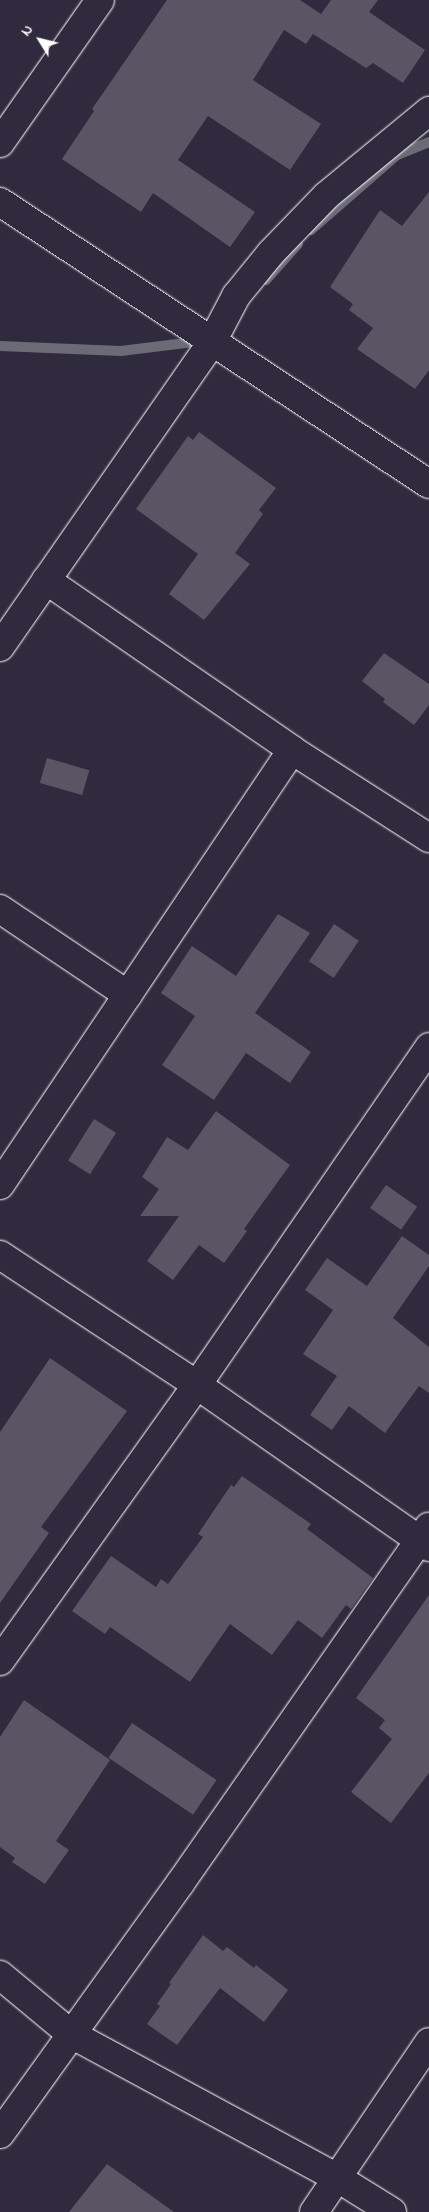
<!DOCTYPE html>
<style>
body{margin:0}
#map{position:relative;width:429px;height:2212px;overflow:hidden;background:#2f2a3d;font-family:"Indie Flower",sans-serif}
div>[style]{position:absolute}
.stream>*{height:10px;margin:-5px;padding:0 5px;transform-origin:5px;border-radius:5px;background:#6d6a77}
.building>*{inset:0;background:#595564;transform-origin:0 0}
.roads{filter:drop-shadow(0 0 1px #fff) drop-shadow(0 0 1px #fff)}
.minor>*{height:28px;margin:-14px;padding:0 14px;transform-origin:14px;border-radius:14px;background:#2f2a3d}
span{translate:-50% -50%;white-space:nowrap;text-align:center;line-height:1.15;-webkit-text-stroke:4px #2f2a3d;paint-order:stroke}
.north{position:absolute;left:15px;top:15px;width:50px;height:50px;-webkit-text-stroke:4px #2f2a3d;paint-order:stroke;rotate:306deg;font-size:14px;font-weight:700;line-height:20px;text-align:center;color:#fff}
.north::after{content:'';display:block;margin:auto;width:18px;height:22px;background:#fff;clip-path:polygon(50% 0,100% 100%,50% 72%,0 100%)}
</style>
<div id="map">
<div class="stream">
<i style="left:311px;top:230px;width:114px;rotate:-41.1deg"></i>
<i style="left:397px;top:155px;width:35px;rotate:-22deg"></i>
<i style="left:266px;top:280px;width:48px;rotate:-48.4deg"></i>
<i style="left:0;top:346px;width:121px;rotate:2.4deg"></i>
<i style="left:121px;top:351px;width:81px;rotate:-7.1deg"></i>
</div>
<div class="building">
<i style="clip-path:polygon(167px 0,300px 0,321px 14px,331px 0,378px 0,369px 12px,425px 50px,403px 83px,373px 63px,366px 68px,313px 34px,306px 44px,284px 30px,253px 80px,321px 124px,290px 170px,208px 116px,178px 160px,255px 212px,230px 247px,153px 193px,141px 212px,62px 159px,94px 111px,92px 109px)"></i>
<i style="clip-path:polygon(429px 192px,429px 370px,415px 389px,357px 349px,373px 328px,349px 310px,353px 304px,330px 287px,380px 210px,402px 226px)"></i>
<i style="clip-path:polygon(199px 432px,276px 488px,259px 510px,263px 514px,235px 553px,250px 564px,204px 620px,169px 594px,198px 554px,136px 509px,188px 436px,193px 440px)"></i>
<i style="clip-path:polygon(384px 653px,429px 684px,429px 705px,414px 725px,383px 702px,385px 699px,362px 681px)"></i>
<i style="left:47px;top:758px;width:44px;height:26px;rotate:16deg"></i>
<i style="clip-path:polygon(278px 914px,310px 933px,255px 1013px,311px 1052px,290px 1083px,246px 1053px,214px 1100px,162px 1065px,195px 1016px,161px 993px,192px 946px,236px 976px)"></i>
<i style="left:334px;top:924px;width:30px;height:45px;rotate:34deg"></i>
<i style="clip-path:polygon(216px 1111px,290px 1165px,244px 1229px,247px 1231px,224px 1263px,199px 1245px,173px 1280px,147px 1261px,179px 1216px,140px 1216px,159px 1189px,142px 1177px,167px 1137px,188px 1150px)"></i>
<i style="left:94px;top:1119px;width:26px;height:49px;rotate:32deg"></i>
<i style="left:386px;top:1185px;width:38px;height:28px;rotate:35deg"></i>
<i style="clip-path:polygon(402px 1236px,429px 1255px,429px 1266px,393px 1318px,429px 1347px,429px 1393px,419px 1386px,385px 1433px,349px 1406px,332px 1430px,310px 1415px,337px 1376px,303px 1354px,333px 1310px,305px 1290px,327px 1258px,367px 1286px)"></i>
<i style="clip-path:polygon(50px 1358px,127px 1411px,41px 1527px,49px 1533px,0 1603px,0 1432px)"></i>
<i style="clip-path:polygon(242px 1476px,311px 1524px,307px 1529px,373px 1578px,351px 1609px,346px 1605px,322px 1638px,298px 1620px,272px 1655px,230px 1624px,190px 1682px,110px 1627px,105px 1634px,72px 1611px,111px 1556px,156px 1587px,161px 1579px,168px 1584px,203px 1537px,198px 1534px,231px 1485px,234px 1487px)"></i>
<i style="clip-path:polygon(429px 1595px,429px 1773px,391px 1823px,351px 1792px,392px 1739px,379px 1728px,385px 1720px,356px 1698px)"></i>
<i style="clip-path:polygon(24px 1700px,110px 1760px,56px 1841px,69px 1850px,45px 1884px,12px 1862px,15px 1858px,0 1847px,0 1737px)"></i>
<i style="left:132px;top:1723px;width:102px;height:42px;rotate:34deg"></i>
<i style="clip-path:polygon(203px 1935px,223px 1951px,227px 1947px,254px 1968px,256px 1965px,288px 1990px,264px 2022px,220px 1988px,177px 2045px,147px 2024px,160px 2006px,157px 2004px,171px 1984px,169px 1983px)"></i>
<i style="clip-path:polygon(107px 2164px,174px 2212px,69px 2212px)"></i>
</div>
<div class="roads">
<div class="minor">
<i style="left:0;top:143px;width:174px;rotate:-55deg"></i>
<i style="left:0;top:202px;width:513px;rotate:33.32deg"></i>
<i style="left:46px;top:580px;width:299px;rotate:34.6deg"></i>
<i style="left:292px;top:750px;width:163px;rotate:32.7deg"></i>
<i style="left:0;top:647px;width:374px;rotate:-55.2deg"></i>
<i style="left:213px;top:340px;width:50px;rotate:-62.4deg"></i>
<i style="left:236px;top:296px;width:55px;rotate:-50.9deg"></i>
<i style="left:271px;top:253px;width:79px;rotate:-46deg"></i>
<i style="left:326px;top:196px;width:134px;rotate:-39.5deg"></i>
<i style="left:0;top:909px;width:154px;rotate:33.9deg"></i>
<i style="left:0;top:1185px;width:524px;rotate:-56.13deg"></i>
<i style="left:0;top:1255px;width:236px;rotate:33.4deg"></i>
<i style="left:197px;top:1385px;width:283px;rotate:34.9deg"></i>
<i style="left:0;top:1661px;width:339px;rotate:-54.5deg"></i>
<i style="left:197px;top:1385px;width:410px;rotate:-55.5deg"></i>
<i style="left:0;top:1975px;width:92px;rotate:39.7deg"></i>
<i style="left:71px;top:2034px;width:301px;rotate:28.4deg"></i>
<i style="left:336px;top:2177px;width:66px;rotate:32deg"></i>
<i style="left:0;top:2134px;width:310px;rotate:-54.3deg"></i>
<i style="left:181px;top:1882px;width:433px;rotate:-55.1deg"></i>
<i style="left:314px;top:2212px;width:205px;rotate:-55.9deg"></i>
</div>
</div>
<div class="north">N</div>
</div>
